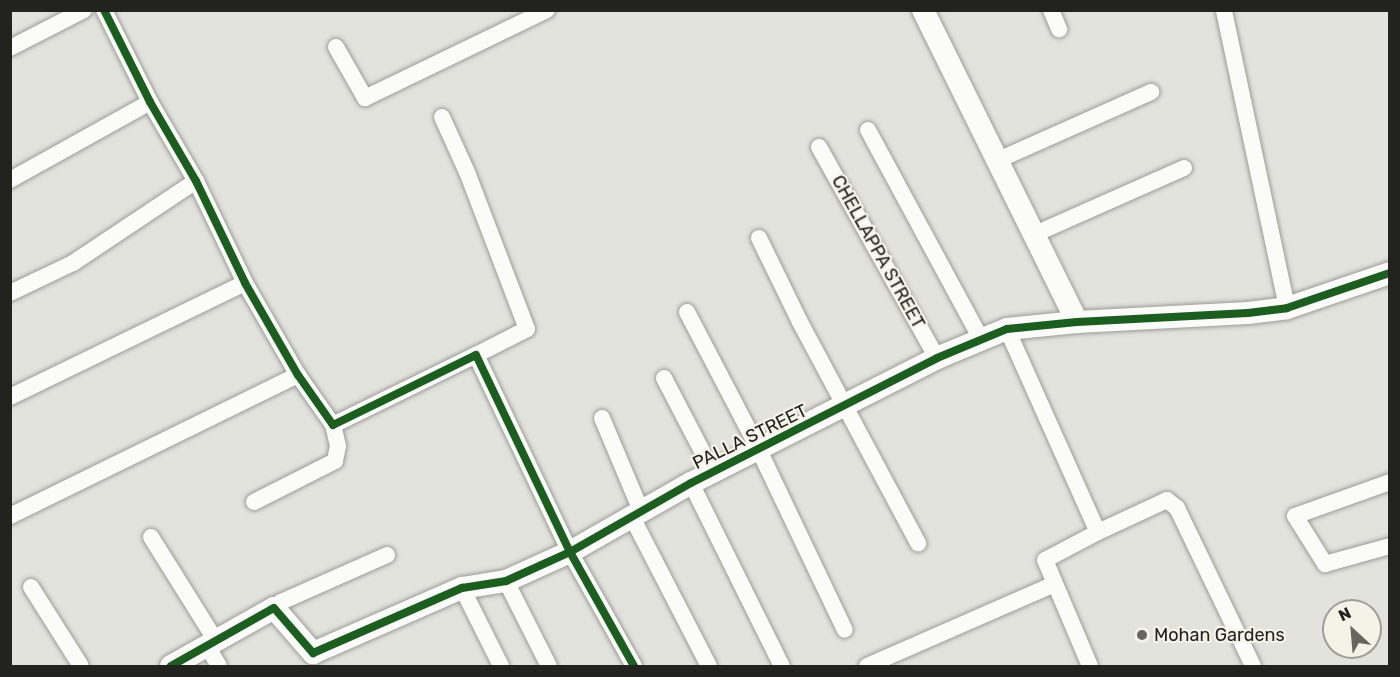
<!DOCTYPE html>
<style>
body{margin:0}
#map{position:relative;width:1400px;height:677px;overflow:hidden;background:#e3e3de;font-family:Rubik,sans-serif}
div>[style]{position:absolute}
.roads{filter:drop-shadow(0 0 2px #9c9c97) drop-shadow(0 0 2px #9c9c97)}
.street>*{height:16px;margin:-8px;padding:0 8px;transform-origin:8px;border-radius:8px;background:#fbfbfa}
.secondary>*{height:22px;margin:-11px;padding:0 11px;transform-origin:11px;border-radius:11px;background:#fbfbfa}
.cycleway>*{height:8px;margin:-4px;padding:0 4px;transform-origin:4px;border-radius:4px;background:#1b5e20}
.dots>*{width:16px;height:16px;translate:-50% -50%;box-sizing:border-box;border:3px solid #f3f3e8;border-radius:50%}
span{translate:-50% -50%;white-space:nowrap;text-align:center;line-height:1.15;-webkit-text-stroke:4.5px #f3f3e8;paint-order:stroke}
.street-label{font-size:18px;color:#22221e}
.poi-label{font-size:18px;color:#22221e}
.left{translate:0 -50%;text-align:left}
.frame{position:absolute;inset:0;border:12px solid #22221e;pointer-events:none}
.north{position:absolute;left:1322px;top:599px;width:60px;height:60px;box-sizing:border-box;background:#f3f3e8;border:2px solid #9f9f97;border-radius:50%;rotate:334deg;font-size:16px;font-weight:700;line-height:24px;text-align:center;color:#22221e}
.north::after{content:'';display:block;margin:auto;width:21px;height:27px;background:#666661;clip-path:polygon(50% 0,100% 100%,50% 72%,0 100%)}
</style>
<div id="map">
<div class="roads">
<div class="street">
<i style="left:104px;top:10px;width:103px;rotate:63.4deg"></i>
<i style="left:150px;top:102px;width:91px;rotate:59.8deg"></i>
<i style="left:196px;top:181px;width:113px;rotate:64.3deg"></i>
<i style="left:245px;top:283px;width:106px;rotate:60.1deg"></i>
<i style="left:298px;top:375px;width:61px;rotate:55deg"></i>
<i style="left:333px;top:425px;width:159px;rotate:-26.1deg"></i>
<i style="left:476px;top:355px;width:218px;rotate:64.5deg"></i>
<i style="left:570px;top:552px;width:131px;rotate:60.7deg"></i>
<i style="left:1051px;top:10px;width:21px;rotate:67deg"></i>
<i style="left:1224px;top:11px;width:304px;rotate:78deg"></i>
<i style="left:336px;top:47px;width:59px;rotate:60.4deg"></i>
<i style="left:365px;top:98px;width:202px;rotate:-25.8deg"></i>
<i style="left:10px;top:48px;width:83px;rotate:-27.2deg"></i>
<i style="left:442px;top:117px;width:60px;rotate:65.6deg"></i>
<i style="left:467px;top:172px;width:168px;rotate:69.1deg"></i>
<i style="left:527px;top:329px;width:57px;rotate:153deg"></i>
<i style="left:868px;top:130px;width:240px;rotate:61.6deg"></i>
<i style="left:819px;top:147px;width:242px;rotate:60.8deg"></i>
<i style="left:996px;top:161px;width:170px;rotate:-24deg"></i>
<i style="left:10px;top:180px;width:160px;rotate:-29.1deg"></i>
<i style="left:1035px;top:234px;width:163px;rotate:-23.9deg"></i>
<i style="left:759px;top:238px;width:93px;rotate:64deg"></i>
<i style="left:800px;top:322px;width:251px;rotate:61.9deg"></i>
<i style="left:10px;top:293px;width:70px;rotate:-25.5deg"></i>
<i style="left:73px;top:263px;width:148px;rotate:-33.7deg"></i>
<i style="left:687px;top:312px;width:156px;rotate:62.4deg"></i>
<i style="left:759px;top:450px;width:199px;rotate:64.5deg"></i>
<i style="left:1007px;top:329px;width:222px;rotate:65.9deg"></i>
<i style="left:664px;top:378px;width:106px;rotate:62.5deg"></i>
<i style="left:10px;top:397px;width:261px;rotate:-25.9deg"></i>
<i style="left:602px;top:418px;width:101px;rotate:67.2deg"></i>
<i style="left:1390px;top:482px;width:101px;rotate:160.3deg"></i>
<i style="left:1295px;top:516px;width:57px;rotate:58deg"></i>
<i style="left:1325px;top:564px;width:67px;rotate:-15.5deg"></i>
<i style="left:691px;top:483px;width:204px;rotate:63.6deg"></i>
<i style="left:254px;top:502px;width:91px;rotate:-26.8deg"></i>
<i style="left:335px;top:461px;width:15px;rotate:-79deg"></i>
<i style="left:338px;top:446px;width:22px;rotate:-103deg"></i>
<i style="left:10px;top:516px;width:321px;rotate:-26.1deg"></i>
<i style="left:632px;top:517px;width:168px;rotate:62.7deg"></i>
<i style="left:151px;top:537px;width:123px;rotate:58deg"></i>
<i style="left:506px;top:581px;width:95px;rotate:63.2deg"></i>
<i style="left:31px;top:587px;width:93px;rotate:57.7deg"></i>
<i style="left:462px;top:588px;width:87px;rotate:63.4deg"></i>
<i style="left:274px;top:608px;width:9px;rotate:-41deg"></i>
<i style="left:281px;top:602px;width:116px;rotate:-23.9deg"></i>
<i style="left:207px;top:646px;width:23px;rotate:59deg"></i>
<i style="left:867px;top:666px;width:205px;rotate:-23.6deg"></i>
<i style="left:1090px;top:666px;width:115px;rotate:-113deg"></i>
<i style="left:1045px;top:560px;width:60px;rotate:-27.8deg"></i>
<i style="left:1098px;top:532px;width:76px;rotate:-24.9deg"></i>
<i style="left:1167px;top:500px;width:13px;rotate:39deg"></i>
<i style="left:1177px;top:508px;width:175px;rotate:64.3deg"></i>
</div>
<div class="secondary">
<i style="left:923px;top:10px;width:348px;rotate:63.7deg"></i>
<i style="left:171px;top:666px;width:118px;rotate:-29.4deg"></i>
<i style="left:274px;top:608px;width:60px;rotate:49.1deg"></i>
<i style="left:313px;top:653px;width:163px;rotate:-23.6deg"></i>
<i style="left:462px;top:588px;width:45px;rotate:-9deg"></i>
<i style="left:506px;top:581px;width:70px;rotate:-24.4deg"></i>
<i style="left:570px;top:552px;width:139px;rotate:-29.7deg"></i>
<i style="left:691px;top:483px;width:276px;rotate:-26.9deg"></i>
<i style="left:937px;top:358px;width:76px;rotate:-22.5deg"></i>
<i style="left:1007px;top:329px;width:70px;rotate:-5.7deg"></i>
<i style="left:1077px;top:322px;width:171px;rotate:-3deg"></i>
<i style="left:1248px;top:313px;width:39px;rotate:-7deg"></i>
<i style="left:1287px;top:308px;width:109px;rotate:-18.8deg"></i>
</div>
</div>
<div class="cycleway">
<i style="left:104px;top:10px;width:103px;rotate:63.4deg"></i>
<i style="left:150px;top:102px;width:91px;rotate:59.8deg"></i>
<i style="left:196px;top:181px;width:113px;rotate:64.3deg"></i>
<i style="left:245px;top:283px;width:106px;rotate:60.1deg"></i>
<i style="left:298px;top:375px;width:61px;rotate:55deg"></i>
<i style="left:333px;top:425px;width:159px;rotate:-26.1deg"></i>
<i style="left:476px;top:355px;width:218px;rotate:64.5deg"></i>
<i style="left:570px;top:552px;width:131px;rotate:60.7deg"></i>
<i style="left:171px;top:666px;width:118px;rotate:-29.4deg"></i>
<i style="left:274px;top:608px;width:60px;rotate:49.1deg"></i>
<i style="left:313px;top:653px;width:163px;rotate:-23.6deg"></i>
<i style="left:462px;top:588px;width:45px;rotate:-9deg"></i>
<i style="left:506px;top:581px;width:70px;rotate:-24.4deg"></i>
<i style="left:570px;top:552px;width:139px;rotate:-29.7deg"></i>
<i style="left:691px;top:483px;width:276px;rotate:-26.9deg"></i>
<i style="left:937px;top:358px;width:76px;rotate:-22.5deg"></i>
<i style="left:1007px;top:329px;width:70px;rotate:-5.7deg"></i>
<i style="left:1077px;top:322px;width:171px;rotate:-3deg"></i>
<i style="left:1248px;top:313px;width:39px;rotate:-7deg"></i>
<i style="left:1287px;top:308px;width:109px;rotate:-18.8deg"></i>
</div>
<div class="dots">
<i style="left:1142px;top:635px;background:#666661"></i>
</div>
<div class="street-label">
<span style="left:878px;top:252px;rotate:61deg">CHELLAPPA STREET</span>
<span style="left:750px;top:437px;rotate:-26deg">PALLA STREET</span>
</div>
<div class="poi-label">
<span class="left" style="left:1154px;top:635px">Mohan Gardens</span>
</div>
<div class="frame"></div>
<div class="north">N</div>
</div>
